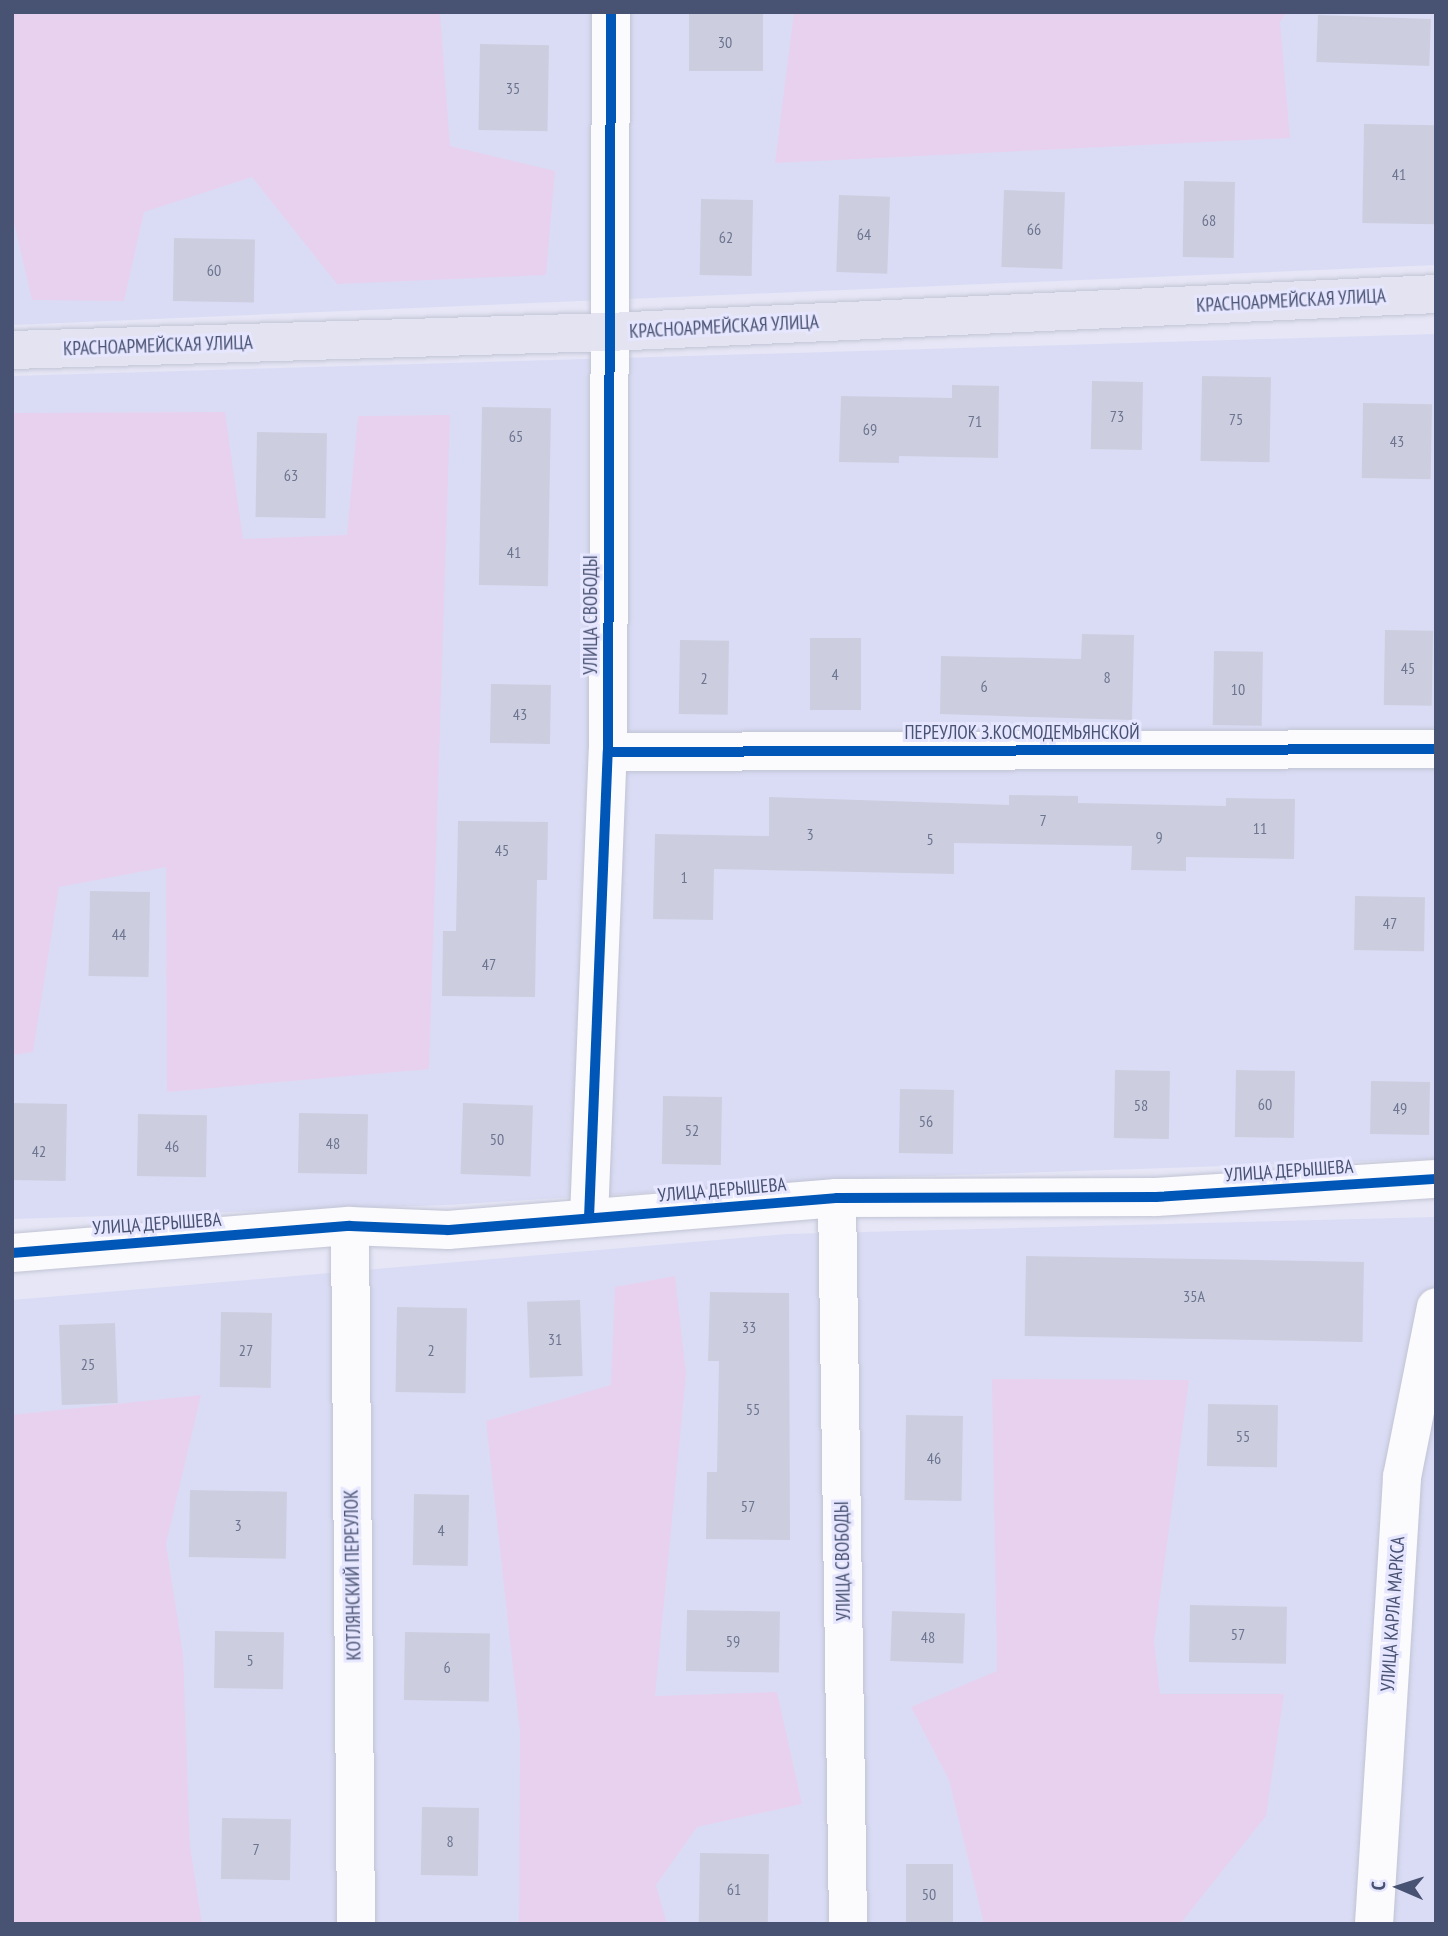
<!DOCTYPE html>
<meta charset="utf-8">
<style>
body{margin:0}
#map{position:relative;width:1448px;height:1936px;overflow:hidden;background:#e6e6f6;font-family:"PT Sans Narrow",sans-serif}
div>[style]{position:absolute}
.residential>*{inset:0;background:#dadcf5}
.green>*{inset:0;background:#e8d1ef}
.building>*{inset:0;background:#cccedf;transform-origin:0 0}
.roads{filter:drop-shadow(0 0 2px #c1c4d4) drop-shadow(0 0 2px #c1c4d4)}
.minor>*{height:38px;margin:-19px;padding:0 19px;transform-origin:19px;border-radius:19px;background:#fbfbfe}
.major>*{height:38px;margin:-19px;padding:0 19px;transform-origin:19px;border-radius:19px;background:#e3e3f1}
.cycleway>*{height:10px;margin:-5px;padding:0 5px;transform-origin:5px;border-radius:5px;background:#0057b8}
span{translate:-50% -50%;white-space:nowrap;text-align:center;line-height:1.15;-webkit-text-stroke:6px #e6e6ff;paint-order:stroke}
.number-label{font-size:16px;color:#6c7490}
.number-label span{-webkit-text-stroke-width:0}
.street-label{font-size:19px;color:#485272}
.frame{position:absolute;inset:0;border:14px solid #485272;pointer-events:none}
.north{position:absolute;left:1364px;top:1852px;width:70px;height:70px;-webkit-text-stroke:5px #e6e6ff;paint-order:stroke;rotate:273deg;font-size:19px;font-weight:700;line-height:28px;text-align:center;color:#485272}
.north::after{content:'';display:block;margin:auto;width:24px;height:32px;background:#485272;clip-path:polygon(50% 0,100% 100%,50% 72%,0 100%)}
</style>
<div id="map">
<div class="residential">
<i style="clip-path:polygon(12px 12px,1436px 12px,1436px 265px,12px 325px)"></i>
<i style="clip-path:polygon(1436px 334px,1436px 1159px,897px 1177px,447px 1205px,12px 1219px,12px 376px)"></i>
<i style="clip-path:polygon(1436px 1217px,1436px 1924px,12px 1924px,12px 1300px,787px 1234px)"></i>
</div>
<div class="green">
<i style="clip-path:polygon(12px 12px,440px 12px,450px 146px,555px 171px,546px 275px,337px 284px,252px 177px,144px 212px,124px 301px,32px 300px,12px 214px)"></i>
<i style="clip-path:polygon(794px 12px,1286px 12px,1280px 22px,1290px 138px,775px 163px)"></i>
<i style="clip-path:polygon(225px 412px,243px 539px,347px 535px,358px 416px,450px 415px,429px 1069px,167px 1092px,166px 867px,59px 887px,33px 1052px,12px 1055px,12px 413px)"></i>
<i style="clip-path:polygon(675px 1276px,686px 1374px,655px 1696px,777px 1692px,802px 1804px,697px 1827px,656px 1885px,667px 1924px,519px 1924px,520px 1732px,486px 1421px,611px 1385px,615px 1287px)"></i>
<i style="clip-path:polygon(992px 1379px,1189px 1380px,1154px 1641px,1160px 1694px,1284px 1694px,1266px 1816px,1180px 1924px,984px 1924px,949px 1780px,911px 1707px,997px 1671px)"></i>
<i style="clip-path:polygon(201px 1395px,166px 1544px,183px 1654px,190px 1846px,202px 1924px,12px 1924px,12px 1415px)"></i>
</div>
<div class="building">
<i style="left:689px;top:12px;width:74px;height:59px"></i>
<i style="left:1318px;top:15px;width:113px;height:47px;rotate:2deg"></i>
<i style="left:480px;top:44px;width:69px;height:86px;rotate:1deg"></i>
<i style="left:1364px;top:124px;width:72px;height:99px;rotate:1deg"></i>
<i style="left:1184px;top:181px;width:51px;height:76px;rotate:1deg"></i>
<i style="left:1004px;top:190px;width:61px;height:77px;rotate:2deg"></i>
<i style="left:839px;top:195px;width:51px;height:77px;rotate:2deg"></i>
<i style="left:701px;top:199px;width:52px;height:76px;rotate:1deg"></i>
<i style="left:174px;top:238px;width:81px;height:63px;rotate:1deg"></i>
<i style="left:1202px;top:376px;width:69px;height:85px;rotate:1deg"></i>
<i style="left:1092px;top:381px;width:51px;height:68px;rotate:1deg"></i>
<i style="clip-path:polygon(952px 385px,999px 386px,998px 458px,899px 456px,899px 463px,839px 462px,841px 396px,952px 398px)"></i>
<i style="left:1363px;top:403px;width:69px;height:75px;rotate:1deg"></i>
<i style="left:482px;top:407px;width:69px;height:178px;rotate:1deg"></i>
<i style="left:257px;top:432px;width:70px;height:85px;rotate:1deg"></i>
<i style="left:1385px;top:630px;width:48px;height:75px;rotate:1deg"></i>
<i style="clip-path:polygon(1082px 634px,1134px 635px,1132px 720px,940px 714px,941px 656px,1081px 659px)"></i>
<i style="left:810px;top:638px;width:51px;height:72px"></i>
<i style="left:680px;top:640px;width:49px;height:74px;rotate:1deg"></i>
<i style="left:1214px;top:651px;width:49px;height:74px;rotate:1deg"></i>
<i style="left:491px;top:684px;width:60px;height:59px;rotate:1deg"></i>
<i style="clip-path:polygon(1009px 795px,1078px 796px,1078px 803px,1226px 806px,1226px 798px,1295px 799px,1294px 859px,1186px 857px,1186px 871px,1131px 870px,1132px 846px,954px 843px,954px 874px,714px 869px,713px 920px,653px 919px,655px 834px,769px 836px,769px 797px,1009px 805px)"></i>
<i style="clip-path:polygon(458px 821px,548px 822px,547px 880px,537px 880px,535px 997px,442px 996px,443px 931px,456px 931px)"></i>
<i style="left:90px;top:891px;width:60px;height:85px;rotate:1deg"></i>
<i style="left:1355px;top:896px;width:70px;height:54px;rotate:1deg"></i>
<i style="left:1115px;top:1070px;width:55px;height:68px;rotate:1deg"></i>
<i style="left:1236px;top:1070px;width:59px;height:67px;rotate:1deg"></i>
<i style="left:1371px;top:1081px;width:59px;height:53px;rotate:1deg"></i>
<i style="left:900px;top:1089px;width:54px;height:64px;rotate:1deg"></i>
<i style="left:663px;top:1096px;width:59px;height:68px;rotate:1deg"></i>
<i style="left:13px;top:1103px;width:54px;height:77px;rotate:1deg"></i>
<i style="left:463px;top:1103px;width:70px;height:71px;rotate:2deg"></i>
<i style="left:299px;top:1113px;width:69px;height:60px;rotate:1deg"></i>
<i style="left:138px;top:1114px;width:69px;height:62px;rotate:1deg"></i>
<i style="left:1026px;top:1256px;width:338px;height:80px;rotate:1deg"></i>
<i style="clip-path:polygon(710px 1292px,789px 1293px,790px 1540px,706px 1539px,707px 1472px,717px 1472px,719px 1361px,708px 1361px)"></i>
<i style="left:580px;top:1300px;width:76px;height:53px;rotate:88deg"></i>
<i style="left:397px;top:1307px;width:70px;height:85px;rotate:1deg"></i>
<i style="left:221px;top:1312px;width:51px;height:75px;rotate:1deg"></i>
<i style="left:115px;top:1323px;width:80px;height:56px;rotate:88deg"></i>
<i style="left:1208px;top:1404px;width:70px;height:62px;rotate:1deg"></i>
<i style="left:906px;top:1415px;width:57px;height:85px;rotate:1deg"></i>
<i style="left:190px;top:1490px;width:97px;height:67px;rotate:1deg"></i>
<i style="left:414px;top:1494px;width:55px;height:71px;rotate:1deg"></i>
<i style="left:1190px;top:1605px;width:97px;height:57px;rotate:1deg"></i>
<i style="left:687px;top:1610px;width:93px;height:61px;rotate:1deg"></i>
<i style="left:892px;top:1611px;width:73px;height:50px;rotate:2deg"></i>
<i style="left:215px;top:1631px;width:69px;height:57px;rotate:1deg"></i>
<i style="left:405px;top:1632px;width:85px;height:68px;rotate:1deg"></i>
<i style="left:422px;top:1807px;width:57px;height:68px;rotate:1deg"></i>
<i style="left:222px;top:1818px;width:69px;height:61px;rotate:1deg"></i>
<i style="left:700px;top:1853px;width:69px;height:71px;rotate:1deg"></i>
<i style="left:906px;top:1864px;width:47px;height:60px"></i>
</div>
<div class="roads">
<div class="minor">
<i style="left:608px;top:752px;width:828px;rotate:-0.21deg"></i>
<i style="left:837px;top:1198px;width:726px;rotate:89.13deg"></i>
<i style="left:589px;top:1218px;width:466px;rotate:-87.7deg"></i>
<i style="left:608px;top:752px;width:740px;rotate:-89.77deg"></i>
<i style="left:350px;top:1226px;width:698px;rotate:89.51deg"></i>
<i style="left:12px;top:1253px;width:339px;rotate:-4.6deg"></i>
<i style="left:350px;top:1226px;width:98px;rotate:2.3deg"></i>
<i style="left:448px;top:1230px;width:390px;rotate:-4.7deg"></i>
<i style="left:837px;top:1198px;width:319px;rotate:-0.2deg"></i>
<i style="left:1156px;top:1197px;width:281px;rotate:-3.7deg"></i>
<i style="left:1374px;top:1924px;width:448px;rotate:-86.4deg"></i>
<i style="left:1402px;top:1477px;width:173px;rotate:-78.7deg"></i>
</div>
<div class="major">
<i style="left:12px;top:350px;width:597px;rotate:-1.73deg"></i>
<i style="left:609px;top:332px;width:828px;rotate:-2.63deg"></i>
</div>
</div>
<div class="cycleway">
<i style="left:608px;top:752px;width:828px;rotate:-0.21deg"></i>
<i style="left:589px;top:1218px;width:466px;rotate:-87.7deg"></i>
<i style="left:608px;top:752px;width:740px;rotate:-89.77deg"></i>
<i style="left:12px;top:1253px;width:339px;rotate:-4.6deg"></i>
<i style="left:350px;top:1226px;width:98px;rotate:2.3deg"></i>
<i style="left:448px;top:1230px;width:390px;rotate:-4.7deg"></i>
<i style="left:837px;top:1198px;width:319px;rotate:-0.2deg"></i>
<i style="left:1156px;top:1197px;width:281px;rotate:-3.7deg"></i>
</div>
<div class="number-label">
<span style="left:725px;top:42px">30</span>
<span style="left:513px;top:88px">35</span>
<span style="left:1399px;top:174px">41</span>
<span style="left:1209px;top:220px">68</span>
<span style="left:1034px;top:229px">66</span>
<span style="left:864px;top:234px">64</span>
<span style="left:726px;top:237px">62</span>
<span style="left:214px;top:270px">60</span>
<span style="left:1117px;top:416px">73</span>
<span style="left:1236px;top:419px">75</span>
<span style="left:975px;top:421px">71</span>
<span style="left:870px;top:429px">69</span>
<span style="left:516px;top:436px">65</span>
<span style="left:1397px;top:441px">43</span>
<span style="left:291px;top:475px">63</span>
<span style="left:514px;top:552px">41</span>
<span style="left:1408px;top:668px">45</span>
<span style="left:835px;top:674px">4</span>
<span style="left:1107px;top:677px">8</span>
<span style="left:704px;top:678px">2</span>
<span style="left:984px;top:686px">6</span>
<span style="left:1238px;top:689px">10</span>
<span style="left:520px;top:714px">43</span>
<span style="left:1043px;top:820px">7</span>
<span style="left:1260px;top:828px">11</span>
<span style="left:810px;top:834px">3</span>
<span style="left:1159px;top:837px">9</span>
<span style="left:930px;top:839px">5</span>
<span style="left:502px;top:850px">45</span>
<span style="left:684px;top:877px">1</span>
<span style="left:1390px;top:923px">47</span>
<span style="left:119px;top:934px">44</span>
<span style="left:489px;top:964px">47</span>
<span style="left:1265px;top:1104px">60</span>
<span style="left:1141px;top:1105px">58</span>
<span style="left:1400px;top:1108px">49</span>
<span style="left:926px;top:1121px">56</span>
<span style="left:692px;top:1130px">52</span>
<span style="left:497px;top:1139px">50</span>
<span style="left:333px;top:1143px">48</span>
<span style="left:172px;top:1146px">46</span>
<span style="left:39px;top:1151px">42</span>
<span style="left:1194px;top:1296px">35А</span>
<span style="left:749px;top:1327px">33</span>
<span style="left:555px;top:1339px">31</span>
<span style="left:246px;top:1350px">27</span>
<span style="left:431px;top:1350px">2</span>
<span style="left:88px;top:1364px">25</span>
<span style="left:753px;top:1409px">55</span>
<span style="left:1243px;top:1436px">55</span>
<span style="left:934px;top:1458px">46</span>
<span style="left:748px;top:1506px">57</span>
<span style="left:238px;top:1525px">3</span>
<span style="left:441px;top:1530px">4</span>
<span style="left:1238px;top:1634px">57</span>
<span style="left:928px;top:1637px">48</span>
<span style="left:733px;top:1641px">59</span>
<span style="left:250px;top:1660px">5</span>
<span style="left:447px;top:1667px">6</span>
<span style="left:450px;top:1841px">8</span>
<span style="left:256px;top:1849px">7</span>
<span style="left:734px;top:1889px">61</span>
<span style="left:929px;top:1894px">50</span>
</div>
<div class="street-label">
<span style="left:1291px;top:301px;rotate:-3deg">КРАСНОАРМЕЙСКАЯ УЛИЦА</span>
<span style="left:724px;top:327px;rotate:-3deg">КРАСНОАРМЕЙСКАЯ УЛИЦА</span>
<span style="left:158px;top:346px;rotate:-2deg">КРАСНОАРМЕЙСКАЯ УЛИЦА</span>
<span style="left:591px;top:615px;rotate:-90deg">УЛИЦА СВОБОДЫ</span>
<span style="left:1022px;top:733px">ПЕРЕУЛОК З.КОСМОДЕМЬЯНСКОЙ</span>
<span style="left:1289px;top:1171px;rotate:-4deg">УЛИЦА ДЕРЫШЕВА</span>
<span style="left:722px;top:1190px;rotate:-5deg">УЛИЦА ДЕРЫШЕВА</span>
<span style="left:157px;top:1224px;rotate:-4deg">УЛИЦА ДЕРЫШЕВА</span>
<span style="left:843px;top:1561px;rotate:-91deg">УЛИЦА СВОБОДЫ</span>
<span style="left:353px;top:1575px;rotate:-91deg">КОТЛЯНСКИЙ ПЕРЕУЛОК</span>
<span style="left:1393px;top:1614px;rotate:-86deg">УЛИЦА КАРЛА МАРКСА</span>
</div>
<div class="frame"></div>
<div class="north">С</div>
</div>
